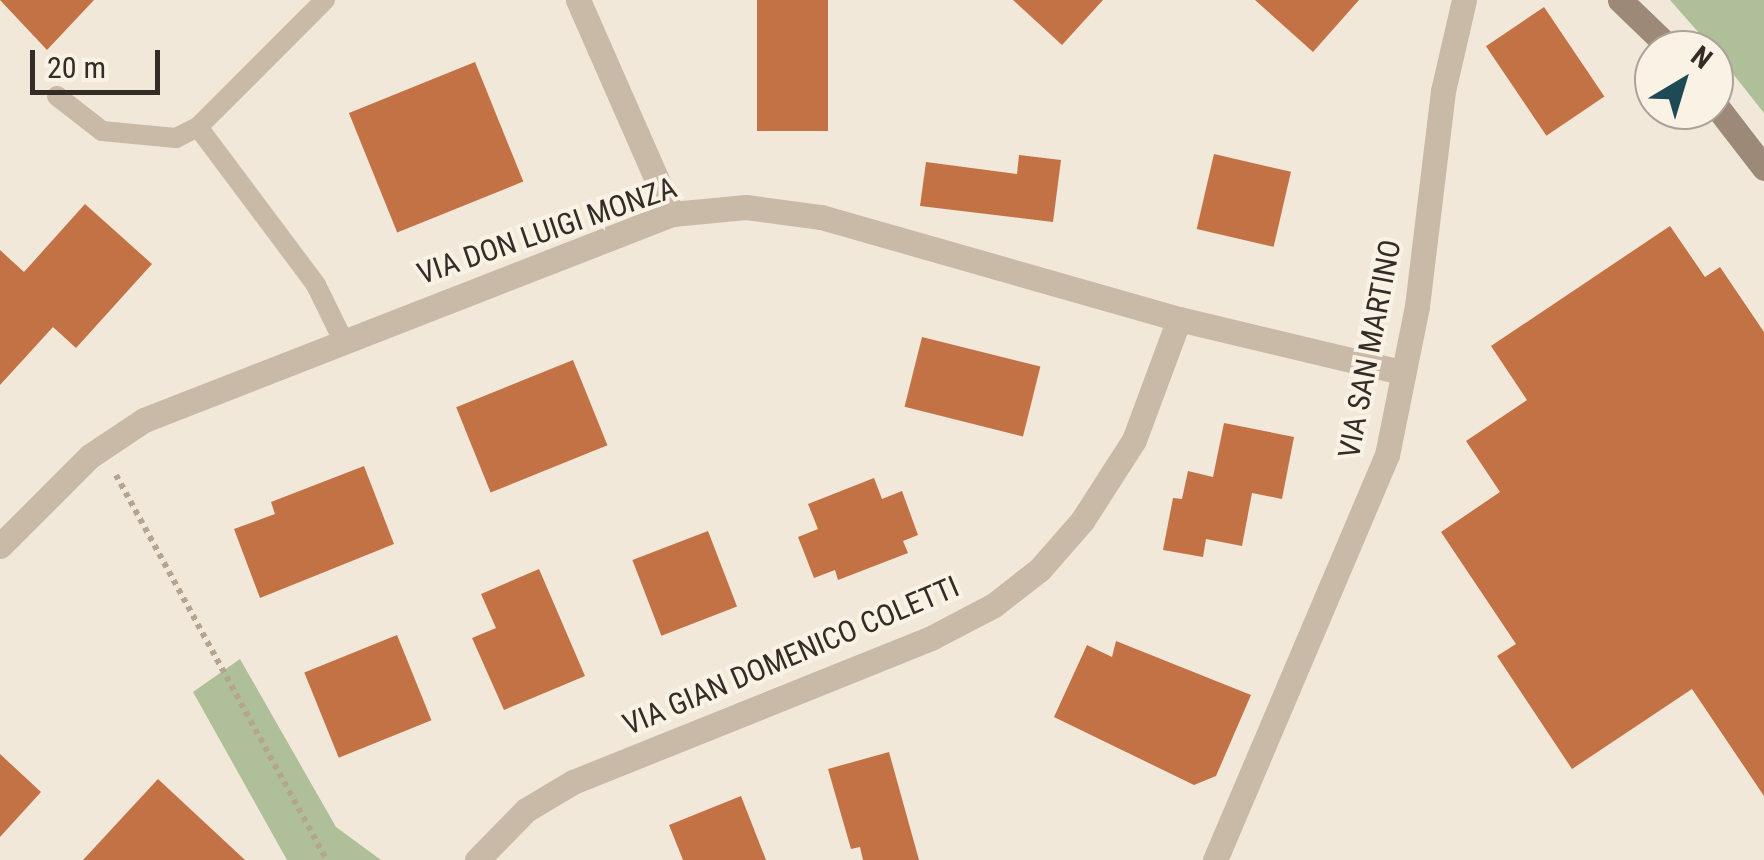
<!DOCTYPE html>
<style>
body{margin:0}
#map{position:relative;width:1764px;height:860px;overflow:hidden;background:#f1e8d9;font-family:"Roboto Condensed",sans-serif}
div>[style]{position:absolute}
.green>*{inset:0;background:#aebf9a}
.building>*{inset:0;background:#c37245;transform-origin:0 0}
.path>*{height:6px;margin-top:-3px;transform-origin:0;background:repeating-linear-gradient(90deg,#b4a490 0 5px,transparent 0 10px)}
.lane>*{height:20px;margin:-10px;padding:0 10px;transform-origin:10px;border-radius:10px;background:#c8baa6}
.street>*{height:25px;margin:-12.5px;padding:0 12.5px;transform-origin:12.5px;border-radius:12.5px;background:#c8baa6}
.secondary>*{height:25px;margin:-12.5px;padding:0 12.5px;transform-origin:12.5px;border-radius:12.5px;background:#9c8977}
span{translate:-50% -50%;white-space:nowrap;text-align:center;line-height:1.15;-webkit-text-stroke:8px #f9f2e5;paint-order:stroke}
.street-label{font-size:30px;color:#342d27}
.north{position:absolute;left:1634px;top:30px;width:100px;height:100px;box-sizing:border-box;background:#f9f2e5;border:2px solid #aaa399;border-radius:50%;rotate:38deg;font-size:28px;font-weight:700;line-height:40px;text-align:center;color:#342d27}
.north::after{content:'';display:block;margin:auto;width:35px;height:45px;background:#1d4a55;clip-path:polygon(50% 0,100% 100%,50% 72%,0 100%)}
.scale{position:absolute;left:30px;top:50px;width:130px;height:45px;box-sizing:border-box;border:5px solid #342d27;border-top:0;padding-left:12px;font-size:30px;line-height:35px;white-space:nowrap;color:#342d27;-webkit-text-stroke:8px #f9f2e5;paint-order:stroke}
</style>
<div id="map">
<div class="green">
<i style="clip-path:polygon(1670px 0,1764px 0,1764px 113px,1714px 50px)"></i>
<i style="clip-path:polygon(240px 659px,336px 827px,381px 860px,287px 860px,193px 692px)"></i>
</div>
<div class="building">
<i style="clip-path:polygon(0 0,94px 0,47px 50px)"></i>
<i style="left:757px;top:0;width:71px;height:131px"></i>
<i style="clip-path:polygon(1013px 0,1103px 0,1062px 45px)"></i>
<i style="clip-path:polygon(1255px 0,1359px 0,1313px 52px)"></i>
<i style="left:1544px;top:7px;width:108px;height:70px;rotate:56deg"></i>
<i style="left:475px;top:62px;width:129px;height:136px;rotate:68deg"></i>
<i style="left:1214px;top:154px;width:79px;height:77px;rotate:13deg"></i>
<i style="clip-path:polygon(1019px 155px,1061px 160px,1053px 222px,920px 206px,926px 162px,1017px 174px)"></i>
<i style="clip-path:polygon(85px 204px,152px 264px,76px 348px,53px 327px,0 385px,0 250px,24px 272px)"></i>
<i style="clip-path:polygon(1670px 226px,1705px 277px,1720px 267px,1764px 332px,1764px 796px,1692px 689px,1572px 769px,1497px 656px,1516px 644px,1441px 532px,1500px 492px,1466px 441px,1527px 400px,1491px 346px)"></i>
<i style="left:922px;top:337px;width:122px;height:72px;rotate:14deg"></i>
<i style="left:573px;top:360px;width:92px;height:126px;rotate:68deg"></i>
<i style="clip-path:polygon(1224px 423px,1294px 437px,1282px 499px,1252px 493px,1242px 546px,1206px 539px,1203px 557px,1163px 550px,1173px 498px,1182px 499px,1188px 471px,1213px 477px)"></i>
<i style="clip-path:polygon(364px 466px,394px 544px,260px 598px,234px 529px,275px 514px,271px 502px)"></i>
<i style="clip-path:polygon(874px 478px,882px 499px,902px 491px,918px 535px,903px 541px,908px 553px,838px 580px,835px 570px,814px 578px,798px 537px,818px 529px,808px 504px)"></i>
<i style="left:708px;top:531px;width:81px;height:81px;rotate:69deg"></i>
<i style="clip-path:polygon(539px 569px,585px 676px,504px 710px,472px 638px,496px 628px,481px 594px)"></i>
<i style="left:397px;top:635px;width:92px;height:100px;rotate:68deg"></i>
<i style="clip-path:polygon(1116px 641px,1251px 695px,1216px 776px,1194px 785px,1054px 717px,1087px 645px,1112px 657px)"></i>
<i style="clip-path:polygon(889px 752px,919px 860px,863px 860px,860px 847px,851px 849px,828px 769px)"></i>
<i style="clip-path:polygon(0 754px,41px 792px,0 837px)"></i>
<i style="clip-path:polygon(158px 779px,245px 860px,83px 860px)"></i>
<i style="clip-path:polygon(741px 796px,766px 860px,683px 860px,669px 825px)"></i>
</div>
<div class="path">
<i style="left:116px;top:475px;width:439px;rotate:61.3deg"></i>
</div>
<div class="lane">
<i style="left:325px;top:0;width:180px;rotate:135deg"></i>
<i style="left:198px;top:127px;width:197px;rotate:53.2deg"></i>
<i style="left:316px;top:285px;width:59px;rotate:63.9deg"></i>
<i style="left:57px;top:96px;width:57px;rotate:37.9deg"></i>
<i style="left:102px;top:131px;width:74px;rotate:5.4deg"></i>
<i style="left:176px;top:138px;width:25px;rotate:-27deg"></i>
</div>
<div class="street">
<i style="left:578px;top:0;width:234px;rotate:66.3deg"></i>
<i style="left:0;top:546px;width:127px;rotate:-45deg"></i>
<i style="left:90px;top:456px;width:65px;rotate:-33.7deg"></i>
<i style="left:144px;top:420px;width:567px;rotate:-21.31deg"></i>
<i style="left:672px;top:214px;width:74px;rotate:-5.4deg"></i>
<i style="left:746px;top:207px;width:76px;rotate:7.6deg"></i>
<i style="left:821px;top:217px;width:372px;rotate:15.9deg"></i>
<i style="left:1179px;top:319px;width:229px;rotate:13.4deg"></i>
<i style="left:477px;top:860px;width:70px;rotate:-45.6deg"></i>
<i style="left:526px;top:810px;width:55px;rotate:-30.8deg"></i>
<i style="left:573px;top:782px;width:386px;rotate:-21.9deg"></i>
<i style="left:931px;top:638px;width:71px;rotate:-27.6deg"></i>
<i style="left:994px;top:605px;width:58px;rotate:-38deg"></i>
<i style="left:1040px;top:569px;width:64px;rotate:-48.8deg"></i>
<i style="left:1082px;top:521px;width:96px;rotate:-57.3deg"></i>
<i style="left:1134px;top:440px;width:129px;rotate:-69.6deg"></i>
<i style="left:1215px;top:860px;width:440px;rotate:-67deg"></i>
<i style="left:1387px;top:455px;width:152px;rotate:-78.6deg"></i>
<i style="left:1417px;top:306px;width:217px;rotate:-83.1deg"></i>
<i style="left:1443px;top:91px;width:93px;rotate:-77deg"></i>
</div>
<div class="secondary">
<i style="left:1620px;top:0;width:72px;rotate:43.9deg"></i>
<i style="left:1714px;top:103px;width:82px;rotate:52.4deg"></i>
</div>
<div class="street-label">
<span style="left:547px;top:231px;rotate:-19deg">VIA DON LUIGI MONZA</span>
<span style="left:1370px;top:349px;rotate:-79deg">VIA SAN MARTINO</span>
<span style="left:791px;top:656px;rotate:-23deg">VIA GIAN DOMENICO COLETTI</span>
</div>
<div class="north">N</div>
<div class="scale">20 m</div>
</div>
